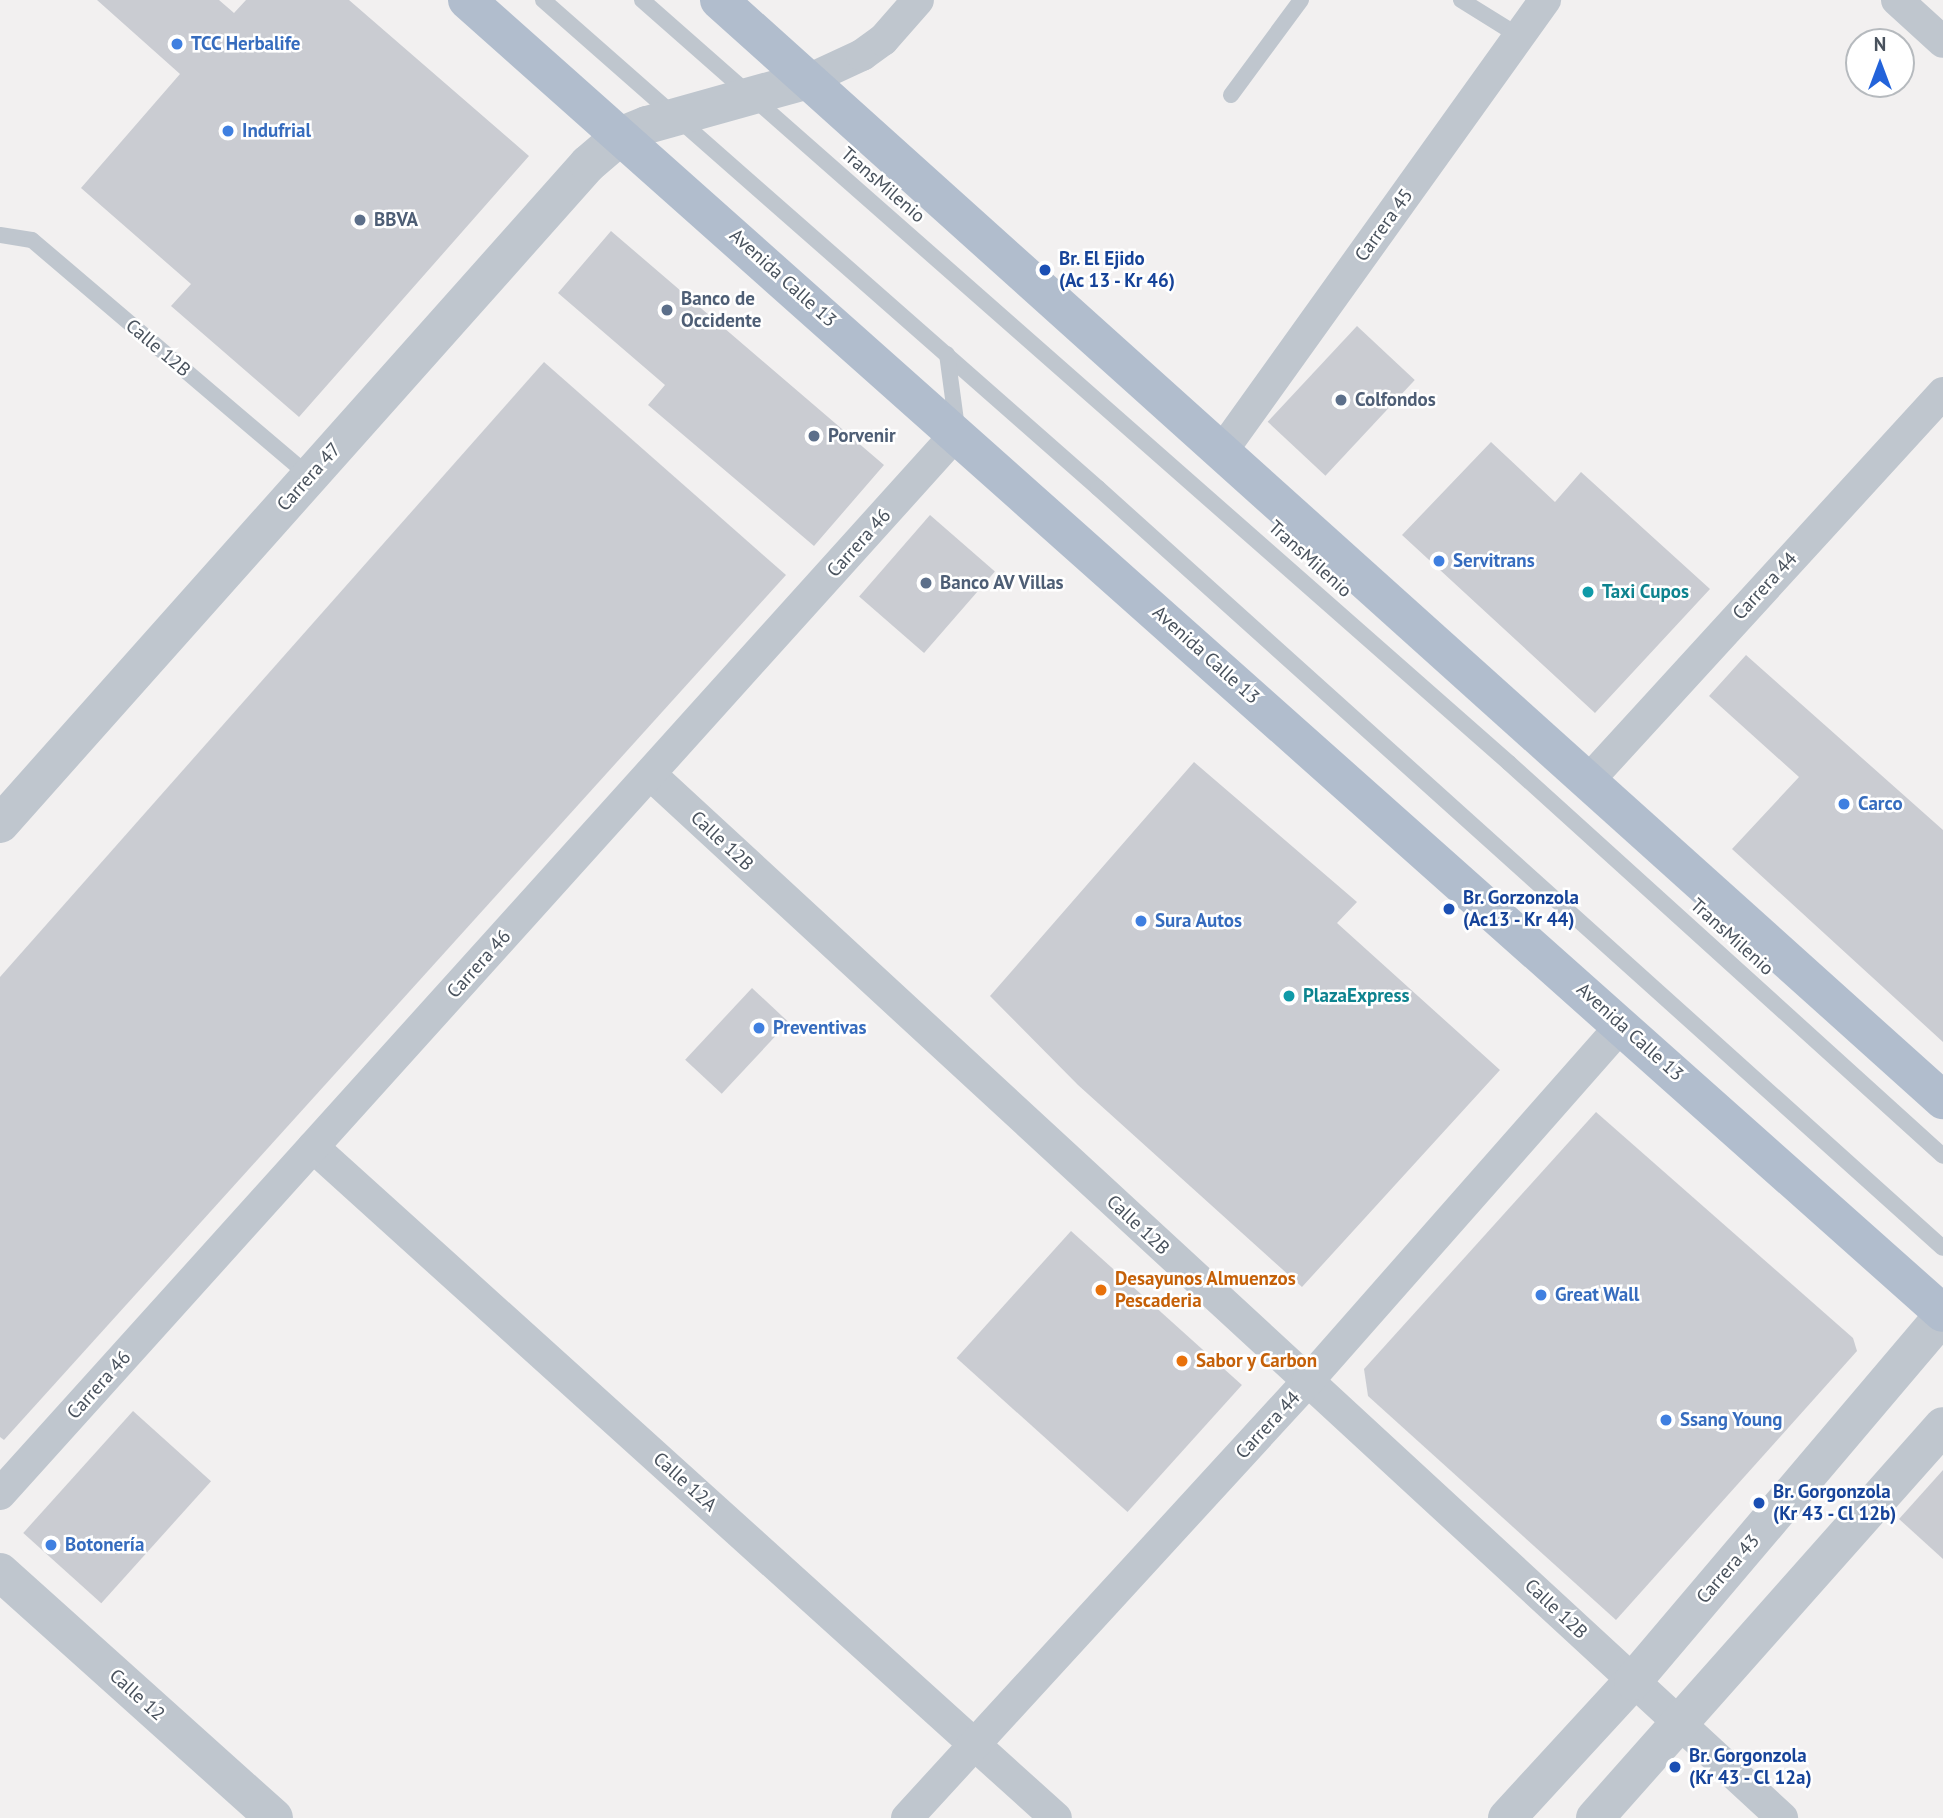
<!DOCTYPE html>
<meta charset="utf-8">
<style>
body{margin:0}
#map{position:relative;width:1943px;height:1818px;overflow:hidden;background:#f2f0f0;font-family:"PT Sans",sans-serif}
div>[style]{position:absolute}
.building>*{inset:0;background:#caccd2;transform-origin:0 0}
.service>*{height:16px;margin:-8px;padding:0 8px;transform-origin:8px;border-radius:8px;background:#bfc6ce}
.minor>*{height:32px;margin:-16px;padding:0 16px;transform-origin:16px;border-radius:16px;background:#bfc6ce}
.tertiary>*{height:38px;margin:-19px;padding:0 19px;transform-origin:19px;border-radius:19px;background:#bfc6ce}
.primary>*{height:38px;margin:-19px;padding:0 19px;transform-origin:19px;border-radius:19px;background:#b1bdcd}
.dots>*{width:19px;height:19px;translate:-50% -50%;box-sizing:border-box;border:4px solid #fff;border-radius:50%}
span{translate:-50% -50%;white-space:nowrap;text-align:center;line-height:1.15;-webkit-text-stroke:5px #fff;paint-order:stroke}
.shop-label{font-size:19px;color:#366cbe;font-weight:700}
.left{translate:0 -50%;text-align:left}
.street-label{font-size:19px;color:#49525d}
.service-label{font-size:19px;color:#4e5e75;font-weight:700}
.transit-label{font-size:19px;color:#164399;font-weight:700}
.culture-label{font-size:19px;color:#0d838f;font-weight:700}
.food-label{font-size:19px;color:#c56008;font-weight:700}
.north{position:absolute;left:1845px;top:28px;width:70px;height:70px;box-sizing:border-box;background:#fff;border:2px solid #b6babe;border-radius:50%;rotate:0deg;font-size:19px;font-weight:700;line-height:28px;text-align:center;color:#49525d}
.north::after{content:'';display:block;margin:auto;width:24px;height:32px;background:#2363da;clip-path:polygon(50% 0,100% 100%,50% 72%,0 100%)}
</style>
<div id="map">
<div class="building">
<i style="clip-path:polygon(97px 0,219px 0,234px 13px,246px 0,349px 0,529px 156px,299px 417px,171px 306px,191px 284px,81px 188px,180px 74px)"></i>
<i style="clip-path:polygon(611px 231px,884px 465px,814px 546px,648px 405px,665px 385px,558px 293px)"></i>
<i style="left:1357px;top:326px;width:79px;height:131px;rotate:43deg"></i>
<i style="clip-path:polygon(544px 362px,786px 575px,4px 1440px,0 1437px,0 977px)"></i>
<i style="clip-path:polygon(1491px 442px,1555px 502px,1581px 472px,1710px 589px,1595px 713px,1402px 535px)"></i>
<i style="left:930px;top:515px;width:86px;height:108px;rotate:41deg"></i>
<i style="clip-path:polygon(1746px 655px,1943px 830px,1943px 1042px,1732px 849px,1799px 777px,1709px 696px)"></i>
<i style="clip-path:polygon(1194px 762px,1357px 902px,1337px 923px,1500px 1070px,1302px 1287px,1078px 1085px,990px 996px)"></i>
<i style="left:752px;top:988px;width:50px;height:98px;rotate:43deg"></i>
<i style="clip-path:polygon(1596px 1112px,1853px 1338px,1857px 1351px,1616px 1620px,1368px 1396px,1364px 1369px)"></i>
<i style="left:1071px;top:1231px;width:230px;height:171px;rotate:42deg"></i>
<i style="left:133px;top:1411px;width:105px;height:164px;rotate:42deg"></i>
<i style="clip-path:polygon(1943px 1470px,1943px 1559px,1899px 1519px)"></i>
</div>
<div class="service">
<i style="left:543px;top:0;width:739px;rotate:41.32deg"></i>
<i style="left:1098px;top:488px;width:1136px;rotate:41.97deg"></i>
<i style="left:642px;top:0;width:1155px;rotate:41.35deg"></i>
<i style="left:1509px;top:763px;width:585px;rotate:42.16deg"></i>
<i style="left:1461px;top:0;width:68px;rotate:31.8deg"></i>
<i style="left:1231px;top:95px;width:118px;rotate:-53.6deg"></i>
<i style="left:0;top:235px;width:32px;rotate:9deg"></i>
<i style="left:32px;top:240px;width:364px;rotate:40.4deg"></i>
<i style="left:947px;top:354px;width:75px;rotate:82.3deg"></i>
</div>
<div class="minor">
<i style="left:1897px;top:0;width:62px;rotate:42.4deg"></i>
<i style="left:808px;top:80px;width:60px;rotate:-24.8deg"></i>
<i style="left:862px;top:55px;width:26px;rotate:-36deg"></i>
<i style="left:883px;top:40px;width:53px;rotate:-48.8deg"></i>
<i style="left:1222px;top:451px;width:555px;rotate:-54.39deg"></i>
<i style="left:650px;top:774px;width:1540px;rotate:42.68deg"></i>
<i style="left:1588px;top:781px;width:526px;rotate:-47.54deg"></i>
<i style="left:313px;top:1147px;width:1001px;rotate:42.09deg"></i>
<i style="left:0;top:1494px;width:1429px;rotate:-47.95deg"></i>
<i style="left:907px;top:1818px;width:593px;rotate:-47.46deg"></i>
<i style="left:1308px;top:1381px;width:475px;rotate:-48.6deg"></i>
</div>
<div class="tertiary">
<i style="left:0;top:824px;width:884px;rotate:-48.3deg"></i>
<i style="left:588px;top:164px;width:45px;rotate:-40.5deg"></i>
<i style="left:622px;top:135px;width:27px;rotate:-22deg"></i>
<i style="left:647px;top:125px;width:167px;rotate:-15.6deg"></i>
<i style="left:0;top:1572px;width:368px;rotate:41.9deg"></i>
<i style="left:1507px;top:1818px;width:186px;rotate:-47.4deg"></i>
<i style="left:1633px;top:1681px;width:480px;rotate:-49.7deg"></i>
<i style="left:1595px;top:1818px;width:524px;rotate:-48.4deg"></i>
</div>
<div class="primary">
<i style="left:467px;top:0;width:1975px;rotate:41.66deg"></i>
<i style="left:719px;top:0;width:1646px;rotate:41.95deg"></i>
</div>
<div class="dots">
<i style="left:177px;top:44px;background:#3f7fe0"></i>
<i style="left:228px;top:131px;background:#3f7fe0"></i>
<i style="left:360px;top:220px;background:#5c6f8a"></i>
<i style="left:1045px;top:270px;background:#1a4fb4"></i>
<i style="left:667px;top:310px;background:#5c6f8a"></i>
<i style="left:1341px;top:400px;background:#5c6f8a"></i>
<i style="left:814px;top:436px;background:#5c6f8a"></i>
<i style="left:1439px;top:561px;background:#3f7fe0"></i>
<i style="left:926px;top:583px;background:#5c6f8a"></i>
<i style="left:1588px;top:592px;background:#0f9aa8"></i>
<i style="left:1844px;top:804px;background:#3f7fe0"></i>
<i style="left:1449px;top:909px;background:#1a4fb4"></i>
<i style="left:1141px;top:921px;background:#3f7fe0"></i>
<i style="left:1289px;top:996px;background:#0f9aa8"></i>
<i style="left:759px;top:1028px;background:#3f7fe0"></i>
<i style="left:1101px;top:1290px;background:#e8710a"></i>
<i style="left:1541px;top:1295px;background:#3f7fe0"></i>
<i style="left:1182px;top:1361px;background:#e8710a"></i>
<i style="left:1666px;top:1420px;background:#3f7fe0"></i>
<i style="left:1759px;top:1503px;background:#1a4fb4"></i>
<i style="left:51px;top:1545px;background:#3f7fe0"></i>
<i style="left:1675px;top:1767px;background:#1a4fb4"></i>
</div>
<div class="shop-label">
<span class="left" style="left:191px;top:44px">TCC Herbalife</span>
<span class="left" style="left:242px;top:131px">Indufrial</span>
<span class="left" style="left:1453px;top:561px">Servitrans</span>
<span class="left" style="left:1858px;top:804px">Carco</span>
<span class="left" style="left:1155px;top:921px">Sura Autos</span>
<span class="left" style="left:773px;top:1028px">Preventivas</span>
<span class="left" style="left:1555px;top:1295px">Great Wall</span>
<span class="left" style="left:1680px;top:1420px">Ssang Young</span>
<span class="left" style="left:65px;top:1545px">Botonería</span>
</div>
<div class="street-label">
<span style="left:883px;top:185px;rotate:41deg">TransMilenio</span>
<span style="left:1384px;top:225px;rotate:-54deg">Carrera 45</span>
<span style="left:783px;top:278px;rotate:42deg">Avenida Calle 13</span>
<span style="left:158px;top:348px;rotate:40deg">Calle 12B</span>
<span style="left:309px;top:477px;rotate:-48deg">Carrera 47</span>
<span style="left:859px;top:543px;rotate:-48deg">Carrera 46</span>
<span style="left:1310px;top:559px;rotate:42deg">TransMilenio</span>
<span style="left:1765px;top:586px;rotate:-47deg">Carrera 44</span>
<span style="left:1206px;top:655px;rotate:42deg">Avenida Calle 13</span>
<span style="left:722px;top:841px;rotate:43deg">Calle 12B</span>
<span style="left:1732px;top:937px;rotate:42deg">TransMilenio</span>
<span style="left:479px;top:964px;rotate:-48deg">Carrera 46</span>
<span style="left:1630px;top:1032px;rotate:42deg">Avenida Calle 13</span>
<span style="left:1138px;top:1225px;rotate:43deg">Calle 12B</span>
<span style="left:99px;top:1385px;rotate:-48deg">Carrera 46</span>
<span style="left:1268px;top:1425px;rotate:-47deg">Carrera 44</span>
<span style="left:685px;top:1482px;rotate:42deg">Calle 12A</span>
<span style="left:1728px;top:1569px;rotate:-49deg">Carrera 43</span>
<span style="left:1556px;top:1609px;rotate:43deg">Calle 12B</span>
<span style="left:137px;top:1695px;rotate:42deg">Calle 12</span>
</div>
<div class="service-label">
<span class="left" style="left:374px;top:220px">BBVA</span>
<span class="left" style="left:681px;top:310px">Banco de<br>Occidente</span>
<span class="left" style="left:1355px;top:400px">Colfondos</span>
<span class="left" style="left:828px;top:436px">Porvenir</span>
<span class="left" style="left:940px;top:583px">Banco AV Villas</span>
</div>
<div class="transit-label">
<span class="left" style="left:1059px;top:270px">Br. El Ejido<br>(Ac 13 - Kr 46)</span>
<span class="left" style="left:1463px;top:909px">Br. Gorzonzola<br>(Ac13 - Kr 44)</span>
<span class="left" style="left:1773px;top:1503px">Br. Gorgonzola<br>(Kr 43 - Cl 12b)</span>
<span class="left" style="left:1689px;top:1767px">Br. Gorgonzola<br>(Kr 43 - Cl 12a)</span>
</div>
<div class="culture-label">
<span class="left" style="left:1602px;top:592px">Taxi Cupos</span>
<span class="left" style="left:1303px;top:996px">PlazaExpress</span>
</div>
<div class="food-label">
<span class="left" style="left:1115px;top:1290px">Desayunos Almuenzos<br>Pescaderia</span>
<span class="left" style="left:1196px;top:1361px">Sabor y Carbon</span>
</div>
<div class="north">N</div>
</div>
